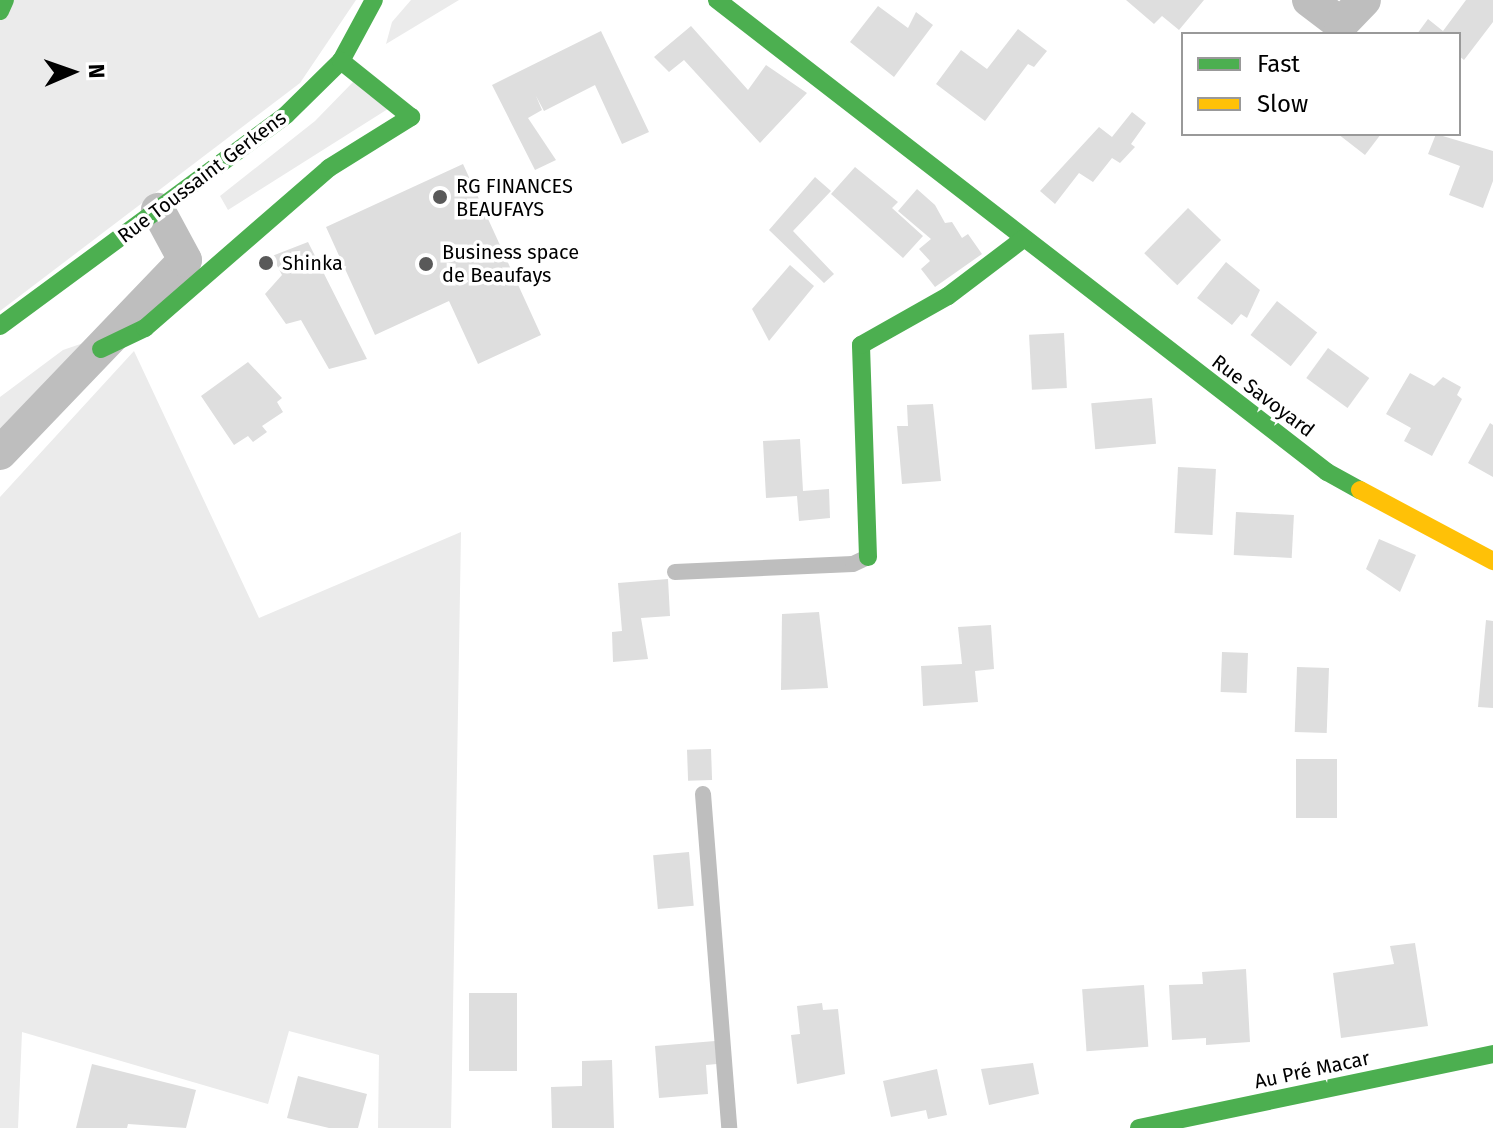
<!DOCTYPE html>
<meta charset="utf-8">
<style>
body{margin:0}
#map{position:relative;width:1493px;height:1128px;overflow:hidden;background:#fff;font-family:"Fira Sans",sans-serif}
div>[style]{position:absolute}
.green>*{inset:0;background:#ebebeb}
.building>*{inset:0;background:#dedede;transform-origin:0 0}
.lane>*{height:16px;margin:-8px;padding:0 8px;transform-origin:8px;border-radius:8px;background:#bebebe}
.street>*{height:34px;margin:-17px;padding:0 17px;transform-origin:17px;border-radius:17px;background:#bebebe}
.fast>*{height:18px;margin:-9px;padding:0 9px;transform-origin:9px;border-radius:9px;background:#4caf50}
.slow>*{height:18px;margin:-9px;padding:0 9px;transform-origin:9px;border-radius:9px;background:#ffc107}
.dots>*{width:22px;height:22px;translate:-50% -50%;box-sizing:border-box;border:4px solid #fff;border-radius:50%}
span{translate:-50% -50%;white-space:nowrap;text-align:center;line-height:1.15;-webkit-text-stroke:7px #fff;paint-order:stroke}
.street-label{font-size:20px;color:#000}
.poi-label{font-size:20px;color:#000}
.left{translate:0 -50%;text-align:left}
.legend{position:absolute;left:1181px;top:32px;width:280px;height:104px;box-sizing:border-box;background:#fff;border:2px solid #999;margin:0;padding:10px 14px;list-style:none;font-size:24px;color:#000}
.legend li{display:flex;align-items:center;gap:16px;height:40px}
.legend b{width:40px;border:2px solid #999}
.north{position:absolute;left:32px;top:32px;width:80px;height:80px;-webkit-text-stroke:6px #fff;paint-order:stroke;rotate:88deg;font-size:22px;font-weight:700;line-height:32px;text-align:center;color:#000}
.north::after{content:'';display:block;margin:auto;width:28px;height:36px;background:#000;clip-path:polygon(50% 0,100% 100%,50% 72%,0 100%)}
</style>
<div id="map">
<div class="green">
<i style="clip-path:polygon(0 0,356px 0,300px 83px,0 311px)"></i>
<i style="clip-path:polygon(411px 0,459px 0,386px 44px,392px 22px)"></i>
<i style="clip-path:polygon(354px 81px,391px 107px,228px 210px,220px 196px,315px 121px)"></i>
<i style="clip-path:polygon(98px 338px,0 439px,0 397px,63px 350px)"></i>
<i style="clip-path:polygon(134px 351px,259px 618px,461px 532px,451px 1128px,378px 1128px,379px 1055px,289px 1031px,268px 1104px,22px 1032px,18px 1128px,0 1128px,0 497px)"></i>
</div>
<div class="building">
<i style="clip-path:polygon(1126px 0,1204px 0,1179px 30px,1162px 16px,1154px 24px)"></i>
<i style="clip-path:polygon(1466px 0,1493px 0,1493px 22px,1464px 60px,1459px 56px,1459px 34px,1417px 34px,1428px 19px,1443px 31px)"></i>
<i style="clip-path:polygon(878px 6px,908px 28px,916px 12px,933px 25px,894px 77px,850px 42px)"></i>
<i style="clip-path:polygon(691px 26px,748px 90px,766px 65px,807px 93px,760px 143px,684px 60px,669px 72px,654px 57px)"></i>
<i style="clip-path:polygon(1018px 29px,1047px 51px,1034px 67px,1028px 64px,985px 121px,936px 84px,961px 50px,987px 69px)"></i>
<i style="clip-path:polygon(601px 31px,649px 132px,622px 144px,595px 85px,544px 111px,536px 96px,542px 110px,528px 118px,556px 160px,535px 170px,492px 85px)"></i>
<i style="clip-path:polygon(1132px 112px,1146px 123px,1131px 144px,1135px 147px,1120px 163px,1112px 158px,1093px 182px,1079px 173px,1055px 204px,1040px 191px,1099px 127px,1112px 137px)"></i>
<i style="clip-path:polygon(1338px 134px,1381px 134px,1365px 155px)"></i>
<i style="clip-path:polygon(1436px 134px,1493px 151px,1493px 181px,1483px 208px,1449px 195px,1460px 166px,1428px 154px)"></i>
<i style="clip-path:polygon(463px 164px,541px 335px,478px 364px,449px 301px,375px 335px,326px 227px)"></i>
<i style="clip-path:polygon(855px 167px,898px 202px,892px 208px,923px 236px,903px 258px,831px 194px)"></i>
<i style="clip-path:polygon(815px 177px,831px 191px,793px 231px,834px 274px,824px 283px,769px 230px)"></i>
<i style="clip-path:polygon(917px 189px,935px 205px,945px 223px,952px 222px,962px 238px,968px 234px,982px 254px,935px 287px,921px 269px,930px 261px,919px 249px,931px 239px,898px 211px)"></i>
<i style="left:1188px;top:208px;width:46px;height:63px;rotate:44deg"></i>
<i style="clip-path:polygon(308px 242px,367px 359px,329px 369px,301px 320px,286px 324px,265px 294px,282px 275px,272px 256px)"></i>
<i style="clip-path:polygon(1226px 262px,1260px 290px,1247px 318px,1241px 314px,1232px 325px,1197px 298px)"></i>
<i style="clip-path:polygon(790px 265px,814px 286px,769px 341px,752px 309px)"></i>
<i style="left:1277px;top:301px;width:51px;height:43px;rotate:38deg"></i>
<i style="left:1064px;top:333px;width:55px;height:35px;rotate:87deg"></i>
<i style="left:1328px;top:348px;width:51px;height:37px;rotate:36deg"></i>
<i style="clip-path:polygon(248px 362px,282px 398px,277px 402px,283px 412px,262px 426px,267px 432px,253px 442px,248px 436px,234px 445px,201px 396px)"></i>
<i style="clip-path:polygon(1410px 373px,1434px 386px,1443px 377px,1461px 387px,1457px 395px,1462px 399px,1432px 456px,1404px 441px,1411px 428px,1386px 414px)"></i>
<i style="left:1152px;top:398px;width:46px;height:61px;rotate:85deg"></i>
<i style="clip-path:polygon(933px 404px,941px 481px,902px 484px,897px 426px,908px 426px,907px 405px)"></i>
<i style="clip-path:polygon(1490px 423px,1493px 425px,1493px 477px,1468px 463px)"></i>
<i style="clip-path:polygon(800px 439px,803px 491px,829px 489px,830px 518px,799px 521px,797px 496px,766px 498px,763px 441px)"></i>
<i style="left:1178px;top:467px;width:38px;height:66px;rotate:3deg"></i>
<i style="left:1236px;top:512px;width:58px;height:43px;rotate:3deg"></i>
<i style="clip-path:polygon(1379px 539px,1416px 555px,1400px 592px,1366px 569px)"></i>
<i style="clip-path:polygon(668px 579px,670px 616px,641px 618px,648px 659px,613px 662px,612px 632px,622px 631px,618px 583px)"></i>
<i style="clip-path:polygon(819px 612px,828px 688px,781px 690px,782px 614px)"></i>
<i style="clip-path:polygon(1486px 620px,1493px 621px,1493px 708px,1478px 707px)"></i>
<i style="clip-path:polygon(991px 625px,994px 669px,975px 671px,978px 702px,923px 706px,921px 666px,962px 664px,958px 627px)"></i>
<i style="left:1222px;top:652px;width:26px;height:40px;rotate:2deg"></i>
<i style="left:1297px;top:667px;width:32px;height:65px;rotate:2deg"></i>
<i style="left:711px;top:749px;width:31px;height:24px;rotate:88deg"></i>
<i style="left:1296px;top:759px;width:41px;height:59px"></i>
<i style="left:689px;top:852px;width:54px;height:36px;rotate:85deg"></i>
<i style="clip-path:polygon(1415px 943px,1428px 1026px,1341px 1038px,1333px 973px,1394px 964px,1390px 946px)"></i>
<i style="clip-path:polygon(1246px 969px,1250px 1042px,1206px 1045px,1206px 1038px,1172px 1040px,1169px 985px,1203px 984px,1202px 972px)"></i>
<i style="left:1144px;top:985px;width:62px;height:62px;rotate:86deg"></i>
<i style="left:469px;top:993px;width:48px;height:78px"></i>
<i style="clip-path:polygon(822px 1003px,823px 1010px,838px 1009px,845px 1074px,797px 1084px,791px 1035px,800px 1034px,797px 1006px)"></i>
<i style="clip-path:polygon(715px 1041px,717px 1064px,706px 1065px,708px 1094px,659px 1098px,655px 1046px)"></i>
<i style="clip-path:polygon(612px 1060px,614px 1128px,552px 1128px,551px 1087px,582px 1086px,582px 1061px)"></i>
<i style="clip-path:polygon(1033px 1063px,1039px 1094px,989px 1105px,981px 1069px)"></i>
<i style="clip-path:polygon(92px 1064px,196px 1090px,186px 1128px,128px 1124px,127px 1128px,76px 1128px)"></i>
<i style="clip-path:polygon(937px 1069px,947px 1115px,928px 1119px,926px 1110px,891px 1117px,883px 1081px)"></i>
<i style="clip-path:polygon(298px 1076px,367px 1094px,358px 1128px,329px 1128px,287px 1118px)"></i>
</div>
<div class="lane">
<i style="left:675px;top:572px;width:178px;rotate:-2.6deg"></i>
<i style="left:853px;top:564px;width:17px;rotate:-25deg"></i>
<i style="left:703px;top:794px;width:335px;rotate:85.5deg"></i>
</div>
<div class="street">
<i style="left:1309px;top:0;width:40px;rotate:37deg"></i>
<i style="left:1341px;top:24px;width:33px;rotate:-46deg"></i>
<i style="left:0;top:453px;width:267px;rotate:-46.2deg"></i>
<i style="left:185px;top:260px;width:57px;rotate:-118.4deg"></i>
</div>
<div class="fast">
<i style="left:717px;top:0;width:771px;rotate:37.73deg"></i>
<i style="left:1327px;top:472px;width:38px;rotate:29deg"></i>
<i style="left:0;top:11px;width:12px;rotate:-66deg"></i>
<i style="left:0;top:326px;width:355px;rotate:-36.4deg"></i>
<i style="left:286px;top:115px;width:77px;rotate:-44.5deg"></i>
<i style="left:341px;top:61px;width:69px;rotate:-61.6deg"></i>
<i style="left:101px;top:349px;width:49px;rotate:-25.5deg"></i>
<i style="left:145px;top:328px;width:244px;rotate:-41deg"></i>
<i style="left:329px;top:168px;width:97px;rotate:-31.9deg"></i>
<i style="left:411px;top:117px;width:90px;rotate:-141.3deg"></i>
<i style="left:868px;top:557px;width:212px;rotate:-91.9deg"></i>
<i style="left:861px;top:345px;width:100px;rotate:-29.4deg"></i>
<i style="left:948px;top:296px;width:94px;rotate:-37.2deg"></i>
<i style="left:1139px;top:1128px;width:362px;rotate:-11.8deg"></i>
</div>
<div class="slow">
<i style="left:1360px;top:490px;width:151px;rotate:28.1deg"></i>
</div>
<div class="dots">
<i style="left:440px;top:197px;background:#595959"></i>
<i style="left:266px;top:263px;background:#595959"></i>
<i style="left:426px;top:264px;background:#595959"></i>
</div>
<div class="street-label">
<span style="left:202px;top:177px;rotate:-37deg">Rue Toussaint Gerkens</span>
<span style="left:1263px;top:396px;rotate:37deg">Rue Savoyard</span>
<span style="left:1312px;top:1070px;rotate:-12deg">Au Pré Macar</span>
</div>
<div class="poi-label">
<span class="left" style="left:456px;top:198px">RG FINANCES<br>BEAUFAYS</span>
<span class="left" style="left:442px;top:264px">Business space<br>de Beaufays</span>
<span class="left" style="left:282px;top:263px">Shinka</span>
</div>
<ul class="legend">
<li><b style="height:10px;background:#4caf50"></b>Fast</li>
<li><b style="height:10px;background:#ffc107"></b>Slow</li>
</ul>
<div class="north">N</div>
</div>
